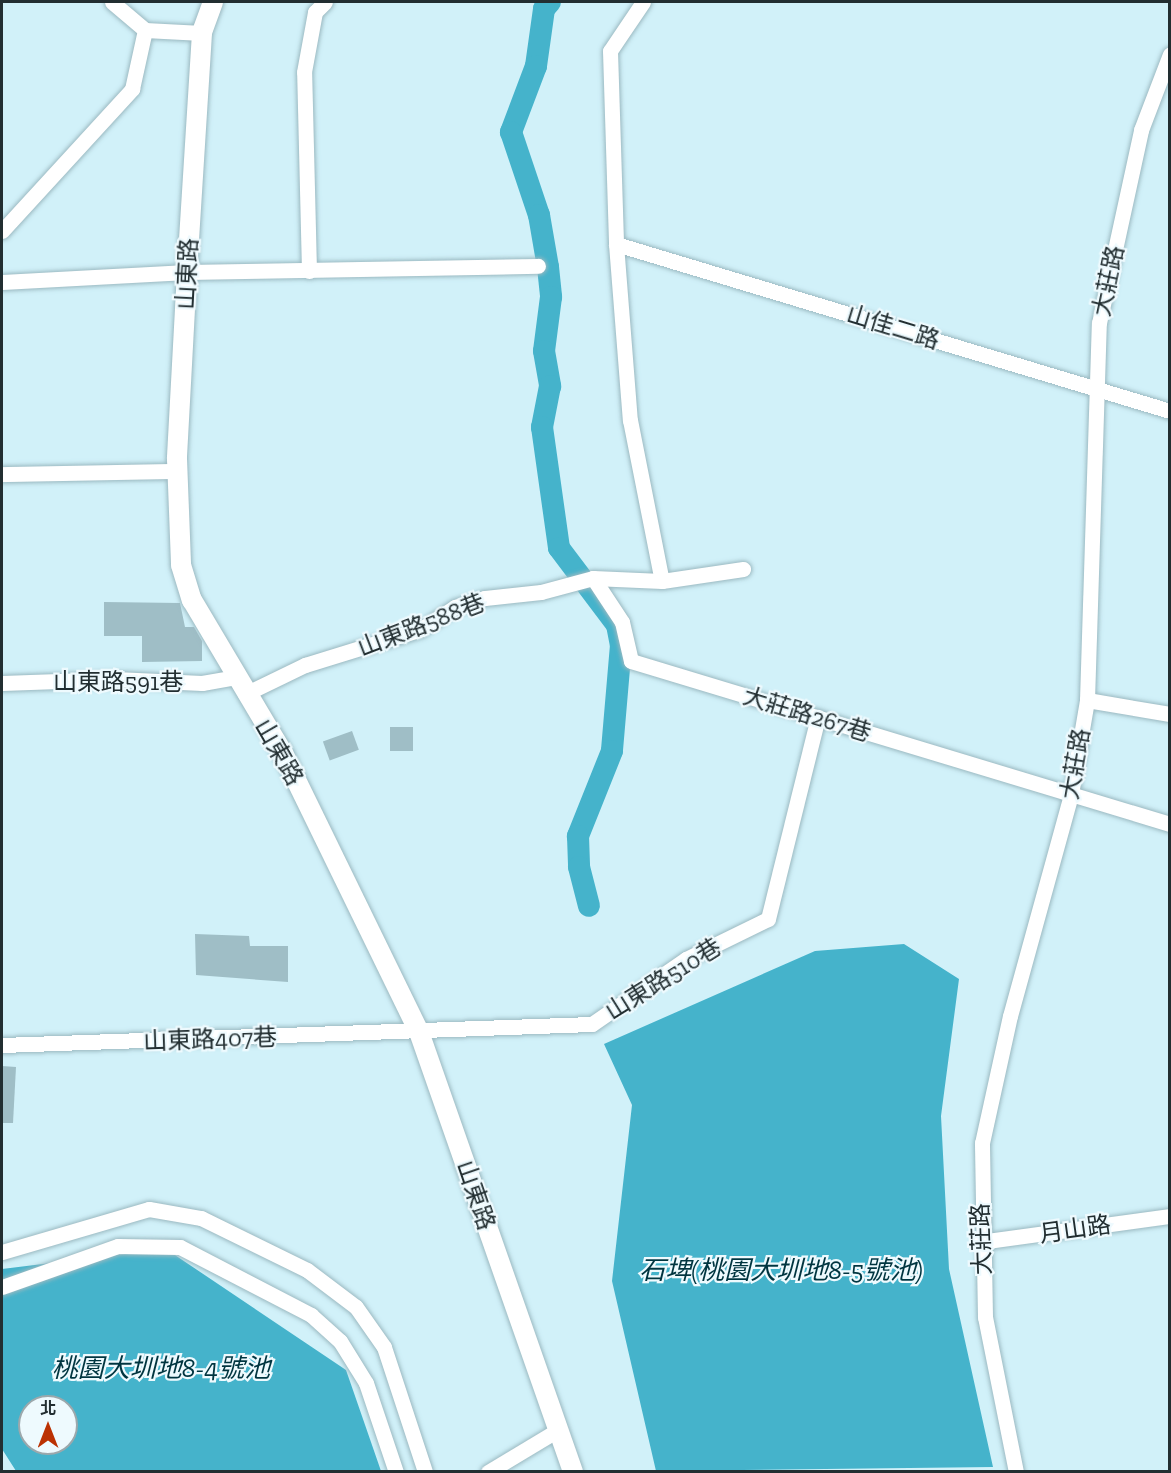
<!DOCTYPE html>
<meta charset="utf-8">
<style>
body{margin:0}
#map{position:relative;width:1171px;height:1473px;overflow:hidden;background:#d1f1f9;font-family:"Zilla Slab","Noto Sans TC",serif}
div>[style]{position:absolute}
.water>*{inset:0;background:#45b3cb}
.river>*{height:22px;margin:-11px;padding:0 11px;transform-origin:11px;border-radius:11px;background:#45b3cb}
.building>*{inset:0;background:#9fbec6;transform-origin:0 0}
.roads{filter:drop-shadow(0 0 2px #9bb9c1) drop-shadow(0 0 2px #9bb9c1)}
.minor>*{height:15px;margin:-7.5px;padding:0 7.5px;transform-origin:7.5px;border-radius:7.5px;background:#fff}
.tertiary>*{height:20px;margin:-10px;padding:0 10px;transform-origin:10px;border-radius:10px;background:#fff}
span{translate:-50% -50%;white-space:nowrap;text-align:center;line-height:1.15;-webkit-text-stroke:4.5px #eefafe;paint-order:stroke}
.street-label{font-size:24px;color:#222e31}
.water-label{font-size:26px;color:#003540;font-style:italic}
.frame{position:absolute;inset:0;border:3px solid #222e31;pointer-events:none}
.north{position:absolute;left:18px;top:1395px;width:60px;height:60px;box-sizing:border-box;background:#eefafe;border:2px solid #9ca8ac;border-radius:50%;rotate:0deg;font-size:16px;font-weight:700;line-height:24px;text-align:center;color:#222e31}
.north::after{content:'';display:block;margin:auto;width:21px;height:27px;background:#bb3203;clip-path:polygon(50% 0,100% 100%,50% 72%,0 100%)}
</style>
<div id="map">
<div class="water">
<i style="clip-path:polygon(904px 944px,959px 979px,941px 1116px,949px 1269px,993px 1467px,656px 1471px,612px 1281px,632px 1105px,604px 1044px,815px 951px)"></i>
<i style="clip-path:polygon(evenodd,166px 1249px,346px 1370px,381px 1471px,16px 1471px,2px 1449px,2px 1269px,166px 1249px,30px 1407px,66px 1407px,66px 1443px,30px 1443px,30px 1407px)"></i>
</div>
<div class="river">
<i style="left:550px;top:2px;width:9px;rotate:131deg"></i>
<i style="left:544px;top:9px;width:58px;rotate:98deg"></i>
<i style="left:536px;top:66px;width:71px;rotate:110.7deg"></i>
<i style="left:511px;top:132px;width:88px;rotate:71.4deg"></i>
<i style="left:539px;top:215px;width:53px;rotate:80.2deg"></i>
<i style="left:548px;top:267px;width:30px;rotate:84deg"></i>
<i style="left:551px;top:297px;width:54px;rotate:97.4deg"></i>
<i style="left:544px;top:351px;width:36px;rotate:80deg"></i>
<i style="left:550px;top:386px;width:42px;rotate:101deg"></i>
<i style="left:542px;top:427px;width:122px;rotate:82deg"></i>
<i style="left:559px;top:548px;width:96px;rotate:53deg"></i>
<i style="left:617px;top:625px;width:20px;rotate:79deg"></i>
<i style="left:621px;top:645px;width:106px;rotate:94.9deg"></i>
<i style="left:612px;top:751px;width:92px;rotate:111.8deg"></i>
<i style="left:578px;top:836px;width:31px;rotate:88deg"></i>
<i style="left:579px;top:867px;width:40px;rotate:75.6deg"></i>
</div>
<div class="building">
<i style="clip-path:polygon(104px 602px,180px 603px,185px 627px,194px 627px,202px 641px,202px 661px,142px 662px,142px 636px,104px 636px)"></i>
<i style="left:390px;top:727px;width:23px;height:24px"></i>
<i style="left:352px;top:731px;width:20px;height:31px;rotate:70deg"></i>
<i style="clip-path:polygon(195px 934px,249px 936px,250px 946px,288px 946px,288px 982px,196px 975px)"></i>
<i style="clip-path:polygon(2px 1066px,16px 1067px,13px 1123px,2px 1123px)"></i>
</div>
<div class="roads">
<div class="minor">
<i style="left:112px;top:2px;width:43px;rotate:40.3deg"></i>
<i style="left:145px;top:30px;width:57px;rotate:3deg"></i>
<i style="left:643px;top:2px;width:59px;rotate:124deg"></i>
<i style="left:610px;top:51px;width:193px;rotate:88.2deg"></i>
<i style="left:616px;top:244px;width:177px;rotate:85.5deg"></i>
<i style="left:630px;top:420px;width:164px;rotate:78.8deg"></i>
<i style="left:2px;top:231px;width:193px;rotate:-47.5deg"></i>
<i style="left:132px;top:89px;width:60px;rotate:-77.6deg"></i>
<i style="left:616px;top:244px;width:579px;rotate:16.78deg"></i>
<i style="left:309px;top:271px;width:199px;rotate:-91.4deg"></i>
<i style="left:304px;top:72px;width:61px;rotate:-79.6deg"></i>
<i style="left:315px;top:12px;width:14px;rotate:-45deg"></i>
<i style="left:2px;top:282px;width:185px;rotate:-3.1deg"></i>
<i style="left:187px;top:272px;width:351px;rotate:-1deg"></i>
<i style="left:2px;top:474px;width:175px;rotate:-1deg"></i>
<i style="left:593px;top:578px;width:53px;rotate:56.6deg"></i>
<i style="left:622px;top:622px;width:40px;rotate:77deg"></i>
<i style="left:631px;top:661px;width:563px;rotate:16.83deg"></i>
<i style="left:2px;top:683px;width:113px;rotate:-2deg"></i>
<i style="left:115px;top:679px;width:87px;rotate:2.6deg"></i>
<i style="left:202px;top:683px;width:34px;rotate:-10deg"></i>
<i style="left:245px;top:694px;width:67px;rotate:-25.8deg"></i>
<i style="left:305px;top:665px;width:121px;rotate:-17.2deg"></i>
<i style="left:421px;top:629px;width:40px;rotate:-32.9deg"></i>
<i style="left:455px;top:607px;width:31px;rotate:-17deg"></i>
<i style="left:485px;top:598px;width:56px;rotate:-6.1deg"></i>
<i style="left:541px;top:592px;width:54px;rotate:-15.1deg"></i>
<i style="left:593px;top:578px;width:69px;rotate:2.5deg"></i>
<i style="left:662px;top:581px;width:82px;rotate:-8.4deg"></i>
<i style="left:1087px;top:700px;width:84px;rotate:9.6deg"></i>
<i style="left:2px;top:1045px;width:590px;rotate:-2.04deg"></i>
<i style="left:592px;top:1024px;width:114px;rotate:-34.7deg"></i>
<i style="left:686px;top:959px;width:91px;rotate:-26deg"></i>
<i style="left:768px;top:919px;width:208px;rotate:-76.1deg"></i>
<i style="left:980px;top:1242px;width:192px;rotate:-7.8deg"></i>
<i style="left:2px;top:1252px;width:153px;rotate:-16.3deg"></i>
<i style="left:149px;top:1209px;width:53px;rotate:9.8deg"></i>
<i style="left:201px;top:1218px;width:118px;rotate:26.1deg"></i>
<i style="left:307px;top:1270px;width:61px;rotate:37.1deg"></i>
<i style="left:356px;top:1307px;width:49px;rotate:55deg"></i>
<i style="left:384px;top:1347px;width:132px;rotate:71.8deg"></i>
<i style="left:2px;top:1287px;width:123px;rotate:-19.5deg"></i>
<i style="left:118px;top:1246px;width:62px;rotate:0.9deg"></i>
<i style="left:180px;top:1247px;width:148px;rotate:27.4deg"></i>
<i style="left:311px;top:1315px;width:39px;rotate:42deg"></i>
<i style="left:340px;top:1341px;width:49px;rotate:58.2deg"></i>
<i style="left:366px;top:1383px;width:94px;rotate:71.4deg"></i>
<i style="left:488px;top:1472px;width:82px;rotate:-31deg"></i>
<i style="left:1016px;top:1472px;width:158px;rotate:-101.3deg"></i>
<i style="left:985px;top:1317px;width:174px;rotate:-91deg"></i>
<i style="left:982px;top:1143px;width:130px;rotate:-77.6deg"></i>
<i style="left:1010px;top:1016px;width:230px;rotate:-74.6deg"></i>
<i style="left:1071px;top:794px;width:95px;rotate:-80.3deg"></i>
<i style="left:1087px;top:700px;width:377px;rotate:-88.2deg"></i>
<i style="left:1099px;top:323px;width:198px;rotate:-77.7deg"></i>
<i style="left:1141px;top:130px;width:81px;rotate:-69.1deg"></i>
</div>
<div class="tertiary">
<i style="left:213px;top:2px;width:33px;rotate:110deg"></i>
<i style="left:202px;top:33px;width:239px;rotate:93.6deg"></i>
<i style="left:187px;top:272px;width:187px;rotate:93.1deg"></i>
<i style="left:177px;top:459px;width:106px;rotate:87.8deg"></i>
<i style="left:181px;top:565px;width:37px;rotate:73deg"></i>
<i style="left:192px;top:600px;width:178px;rotate:59.3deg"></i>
<i style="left:283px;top:753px;width:310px;rotate:64deg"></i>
<i style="left:419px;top:1032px;width:466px;rotate:70.7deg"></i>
</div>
</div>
<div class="street-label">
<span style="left:187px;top:274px;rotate:-87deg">山東路</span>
<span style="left:1108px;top:281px;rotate:-78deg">大莊路</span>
<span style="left:893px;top:327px;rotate:17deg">山佳二路</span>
<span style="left:421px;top:625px;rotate:-21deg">山東路588巷</span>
<span style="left:118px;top:682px">山東路591巷</span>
<span style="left:807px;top:714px;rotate:17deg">大莊路267巷</span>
<span style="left:279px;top:752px;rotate:60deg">山東路</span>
<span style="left:1075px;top:764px;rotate:-80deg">大莊路</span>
<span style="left:663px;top:979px;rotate:-32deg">山東路510巷</span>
<span style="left:210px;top:1039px;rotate:-2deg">山東路407巷</span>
<span style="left:476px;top:1195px;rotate:71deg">山東路</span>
<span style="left:1075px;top:1229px;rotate:-8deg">月山路</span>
<span style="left:981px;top:1239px;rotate:-92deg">大莊路</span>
</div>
<div class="water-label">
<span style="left:781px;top:1271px">石埤(桃園大圳地8-5號池)</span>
<span style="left:161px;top:1369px">桃園大圳地8-4號池</span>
</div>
<div class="frame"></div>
<div class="north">北</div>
</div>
